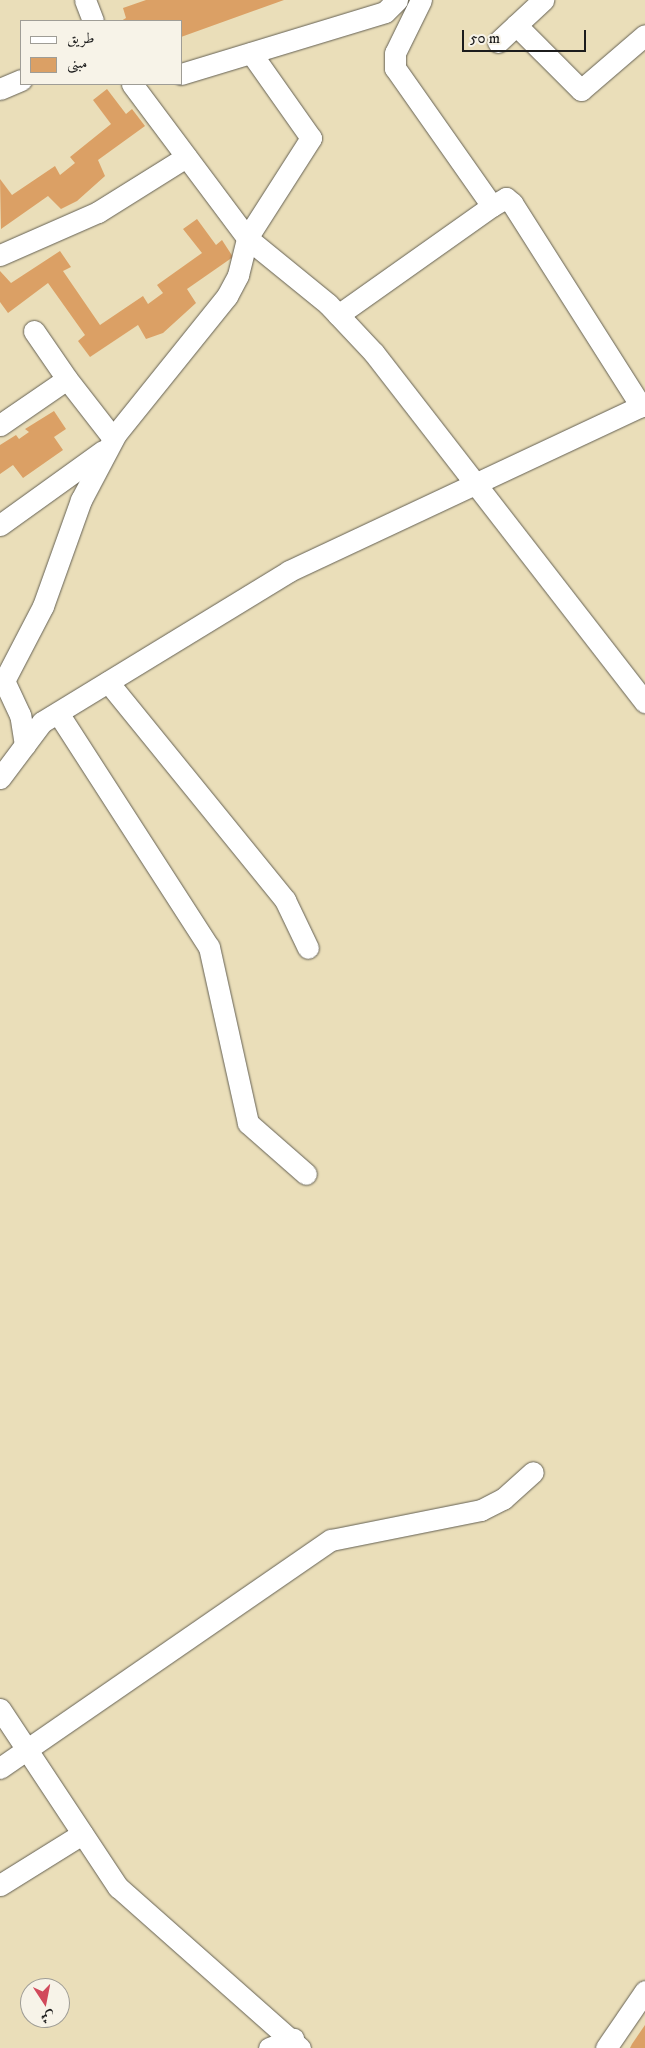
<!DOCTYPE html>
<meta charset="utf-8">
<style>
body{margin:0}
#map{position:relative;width:645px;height:2048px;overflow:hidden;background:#eadeb9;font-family:"IM FELL DW Pica",Amiri,serif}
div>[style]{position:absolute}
.building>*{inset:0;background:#dba065}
.roads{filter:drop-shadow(0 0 1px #646053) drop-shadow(0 0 1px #646053)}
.minor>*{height:21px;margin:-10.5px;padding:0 10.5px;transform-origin:10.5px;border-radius:10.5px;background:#fff}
span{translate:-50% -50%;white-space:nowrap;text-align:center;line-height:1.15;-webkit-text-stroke:4px #f7f3e8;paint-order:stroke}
.legend{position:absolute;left:20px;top:20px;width:162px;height:65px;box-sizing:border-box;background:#f7f3e8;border:1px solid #9f9d96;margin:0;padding:6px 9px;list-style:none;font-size:15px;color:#1c1c1c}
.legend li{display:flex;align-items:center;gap:10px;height:25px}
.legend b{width:25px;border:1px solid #9f9d96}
.north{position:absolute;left:20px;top:1978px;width:50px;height:50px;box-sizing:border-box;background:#f7f3e8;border:1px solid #9f9d96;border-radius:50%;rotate:169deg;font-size:14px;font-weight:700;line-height:20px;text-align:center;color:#1c1c1c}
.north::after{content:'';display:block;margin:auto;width:18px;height:22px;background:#d1495b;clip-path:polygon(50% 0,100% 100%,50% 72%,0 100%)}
.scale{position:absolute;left:462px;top:30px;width:124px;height:22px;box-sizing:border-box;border:2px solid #1c1c1c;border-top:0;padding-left:6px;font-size:15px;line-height:18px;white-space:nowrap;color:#1c1c1c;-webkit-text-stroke:4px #f7f3e8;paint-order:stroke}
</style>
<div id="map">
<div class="building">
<i style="clip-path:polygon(146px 0,284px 0,181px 37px,181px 21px,121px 21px,126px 18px,123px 8px)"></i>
<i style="clip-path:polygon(107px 89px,126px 114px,132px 109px,145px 126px,98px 160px,105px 176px,77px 201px,61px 209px,48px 196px,1px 229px,0 179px,12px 195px,55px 166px,60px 175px,75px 163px,70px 157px,111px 124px,93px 100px)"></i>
<i style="clip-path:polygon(197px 219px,216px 245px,222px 240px,233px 257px,187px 289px,196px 303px,163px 333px,146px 339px,138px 325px,90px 357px,78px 341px,85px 335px,48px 283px,8px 313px,0 302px,0 271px,11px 283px,60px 251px,71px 267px,63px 271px,100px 325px,143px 296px,148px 304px,163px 293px,157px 285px,202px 253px,183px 229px)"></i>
<i style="clip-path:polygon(54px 411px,66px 429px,54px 437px,63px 450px,23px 478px,13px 465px,0 474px,0 445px,16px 435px,19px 439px,29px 432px,25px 429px)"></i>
<i style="clip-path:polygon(645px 2025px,645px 2048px,630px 2048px,632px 2044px)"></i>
</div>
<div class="roads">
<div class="minor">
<i style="left:85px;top:0;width:22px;rotate:69deg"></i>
<i style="left:516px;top:25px;width:92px;rotate:45deg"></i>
<i style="left:581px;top:90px;width:84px;rotate:-40.7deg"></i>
<i style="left:498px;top:42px;width:62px;rotate:-43deg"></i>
<i style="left:181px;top:74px;width:213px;rotate:-16.9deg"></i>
<i style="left:385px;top:12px;width:17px;rotate:-45deg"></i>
<i style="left:132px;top:84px;width:192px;rotate:53.2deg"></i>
<i style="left:247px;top:238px;width:119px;rotate:-57.4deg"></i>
<i style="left:311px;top:138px;width:104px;rotate:-125.2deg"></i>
<i style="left:0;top:89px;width:23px;rotate:-23deg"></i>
<i style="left:492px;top:206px;width:16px;rotate:-30deg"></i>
<i style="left:506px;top:198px;width:8px;rotate:40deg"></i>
<i style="left:512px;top:203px;width:241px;rotate:57.6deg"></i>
<i style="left:0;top:255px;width:107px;rotate:-23.7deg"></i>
<i style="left:98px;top:212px;width:104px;rotate:-32deg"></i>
<i style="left:338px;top:315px;width:189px;rotate:-35.3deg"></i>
<i style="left:492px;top:206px;width:169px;rotate:-125.1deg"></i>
<i style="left:395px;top:68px;width:15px;rotate:-90deg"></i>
<i style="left:395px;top:53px;width:59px;rotate:-63.9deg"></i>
<i style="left:34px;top:331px;width:58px;rotate:55.5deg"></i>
<i style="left:0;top:425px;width:81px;rotate:-34.5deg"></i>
<i style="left:67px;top:379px;width:75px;rotate:52.1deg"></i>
<i style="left:0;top:525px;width:127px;rotate:-35.7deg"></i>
<i style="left:108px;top:682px;width:281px;rotate:50.9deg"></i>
<i style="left:285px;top:900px;width:53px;rotate:64.4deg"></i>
<i style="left:58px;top:713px;width:278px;rotate:57.2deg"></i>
<i style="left:209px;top:947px;width:180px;rotate:77.5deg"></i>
<i style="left:248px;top:1123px;width:77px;rotate:41.3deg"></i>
<i style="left:25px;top:745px;width:30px;rotate:-99deg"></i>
<i style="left:20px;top:715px;width:38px;rotate:-115deg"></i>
<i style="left:4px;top:681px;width:85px;rotate:-62.5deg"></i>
<i style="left:43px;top:606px;width:113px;rotate:-70.3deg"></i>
<i style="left:81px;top:500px;width:75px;rotate:-62.1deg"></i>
<i style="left:116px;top:434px;width:177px;rotate:-51.2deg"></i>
<i style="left:227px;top:296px;width:24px;rotate:-62deg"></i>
<i style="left:238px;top:275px;width:38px;rotate:-76deg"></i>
<i style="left:247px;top:238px;width:104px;rotate:39.2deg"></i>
<i style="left:328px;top:304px;width:67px;rotate:46.8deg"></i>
<i style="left:374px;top:353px;width:442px;rotate:52.2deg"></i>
<i style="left:0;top:778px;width:70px;rotate:-53.1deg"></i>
<i style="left:42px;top:722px;width:289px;rotate:-31.4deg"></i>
<i style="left:289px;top:571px;width:393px;rotate:-25.1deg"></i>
<i style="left:0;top:1709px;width:214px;rotate:56.5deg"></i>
<i style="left:118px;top:1887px;width:243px;rotate:41.5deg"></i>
<i style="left:0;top:1768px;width:402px;rotate:-34.6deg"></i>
<i style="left:331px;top:1540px;width:153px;rotate:-11.3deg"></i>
<i style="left:481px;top:1510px;width:25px;rotate:-27deg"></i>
<i style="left:503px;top:1499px;width:40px;rotate:-42deg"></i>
<i style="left:0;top:1885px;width:97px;rotate:-31.9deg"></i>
<i style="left:269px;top:2048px;width:26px;rotate:-21deg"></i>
<i style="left:606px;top:2048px;width:69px;rotate:-55.6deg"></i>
</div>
</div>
<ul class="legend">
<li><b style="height:6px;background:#fff"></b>طريق</li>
<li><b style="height:14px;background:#dba065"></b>مبنى</li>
</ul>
<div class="north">ش</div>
<div class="scale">50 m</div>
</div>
